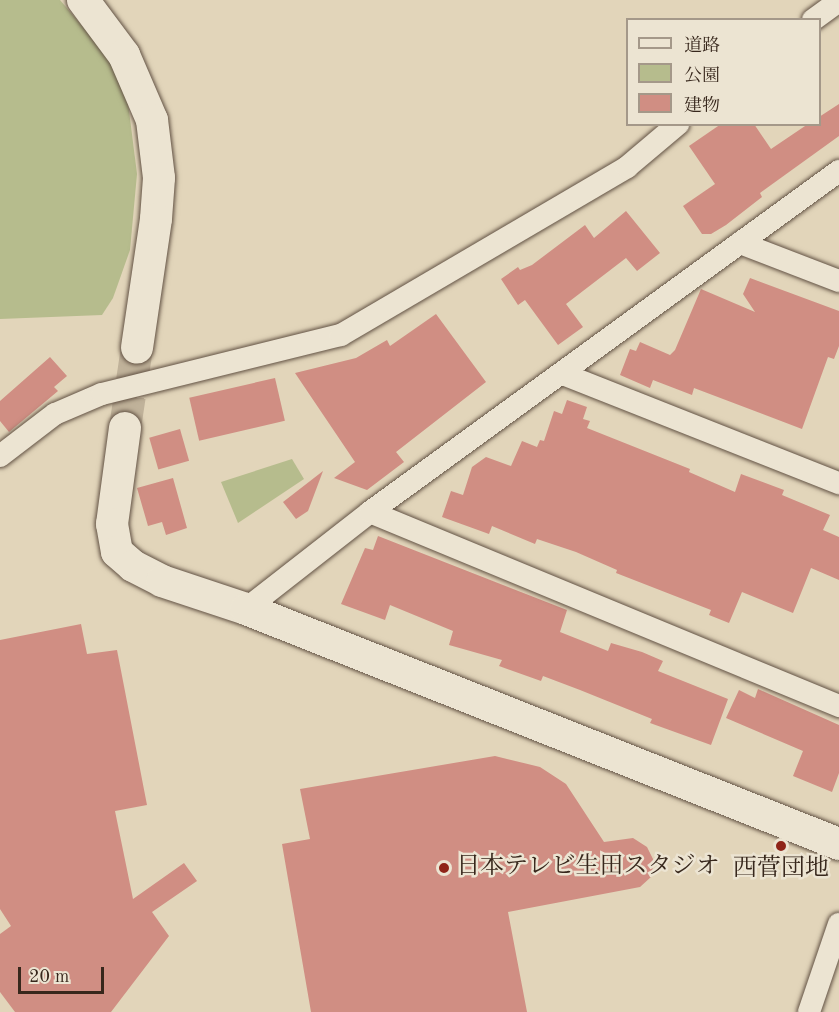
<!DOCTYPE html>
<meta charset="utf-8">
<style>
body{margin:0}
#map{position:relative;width:839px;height:1012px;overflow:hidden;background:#e2d5ba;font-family:"Old Standard TT","Noto Serif JP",serif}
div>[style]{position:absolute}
.green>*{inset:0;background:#b6bc8d}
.building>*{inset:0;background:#d08e83;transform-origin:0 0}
.secondary-tunnel>*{height:32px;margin-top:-16px;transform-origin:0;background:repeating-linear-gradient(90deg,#c0b29a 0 32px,transparent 0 48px)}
.roads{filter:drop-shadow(0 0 2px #625244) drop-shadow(0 0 2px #625244)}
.street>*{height:22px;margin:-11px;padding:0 11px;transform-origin:11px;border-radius:11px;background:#ece4d2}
.secondary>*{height:32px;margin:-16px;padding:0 16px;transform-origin:16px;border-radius:16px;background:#ece4d2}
.dots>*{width:16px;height:16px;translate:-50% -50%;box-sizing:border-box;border:3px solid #ece4d2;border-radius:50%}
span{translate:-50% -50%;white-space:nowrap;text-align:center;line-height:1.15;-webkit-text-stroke:5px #ece4d2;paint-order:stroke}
.poi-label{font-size:24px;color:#37271c}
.left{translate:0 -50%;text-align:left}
.legend{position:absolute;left:626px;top:18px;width:195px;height:108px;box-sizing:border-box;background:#ece4d2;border:2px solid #a49889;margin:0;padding:8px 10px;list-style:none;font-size:18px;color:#37271c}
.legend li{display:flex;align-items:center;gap:12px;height:30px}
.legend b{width:30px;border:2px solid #a49889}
.scale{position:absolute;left:18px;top:967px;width:86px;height:27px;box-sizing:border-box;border:3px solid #37271c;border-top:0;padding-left:8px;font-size:18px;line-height:21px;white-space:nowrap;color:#37271c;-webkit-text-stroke:4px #ece4d2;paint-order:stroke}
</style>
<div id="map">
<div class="green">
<i style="clip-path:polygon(0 0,60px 0,100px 47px,116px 71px,128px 103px,137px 174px,130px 250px,113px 298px,102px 315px,0 319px)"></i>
<i style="clip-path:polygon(292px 459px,304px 479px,238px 523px,221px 482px)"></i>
</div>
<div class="building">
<i style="clip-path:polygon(839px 104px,839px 136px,760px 193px,762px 197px,726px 225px,711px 234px,702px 234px,683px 206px,715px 184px,689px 146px,721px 124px,754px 124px,771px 149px,808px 124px,819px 124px,819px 117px)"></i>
<i style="clip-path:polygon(626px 211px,660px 253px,637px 271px,626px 258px,566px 304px,583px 327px,558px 345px,525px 300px,518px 305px,501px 279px,518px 267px,520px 270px,532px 265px,585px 225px,594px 238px)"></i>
<i style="clip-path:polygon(750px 278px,839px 311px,839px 346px,834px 359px,828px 357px,802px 429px,694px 388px,692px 395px,653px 380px,650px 388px,620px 375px,630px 349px,636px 351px,640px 342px,670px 355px,675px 350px,701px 289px,755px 312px,743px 294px)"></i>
<i style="clip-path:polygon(436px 314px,486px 382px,396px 452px,404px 462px,367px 490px,334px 478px,355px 462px,295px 373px,356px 358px,387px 340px,390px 346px)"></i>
<i style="clip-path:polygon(50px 357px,67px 376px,54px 387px,58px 391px,9px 432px,0 421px,0 401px)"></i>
<i style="left:275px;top:378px;width:44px;height:88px;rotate:77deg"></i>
<i style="clip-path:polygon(567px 400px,587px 407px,583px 419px,590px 421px,587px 428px,690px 469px,689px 472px,735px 492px,741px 474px,784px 490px,782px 495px,830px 515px,823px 530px,839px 537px,839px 580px,811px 568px,793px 613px,742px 592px,729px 623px,709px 615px,711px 610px,616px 573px,617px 570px,576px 552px,537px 539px,535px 544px,492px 526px,489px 534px,442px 517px,451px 491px,463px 495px,472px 467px,486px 457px,511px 466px,522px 441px,537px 447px,540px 440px,544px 441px,554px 411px,562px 414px)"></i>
<i style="left:180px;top:429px;width:33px;height:32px;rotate:74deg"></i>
<i style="clip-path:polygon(323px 471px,308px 511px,296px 519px,283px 502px)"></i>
<i style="clip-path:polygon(173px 478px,187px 528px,166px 535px,162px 522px,148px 526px,137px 488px)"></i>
<i style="clip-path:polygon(378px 536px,567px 610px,560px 632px,608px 651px,611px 643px,642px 652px,663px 661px,658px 671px,728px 699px,711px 745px,650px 723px,652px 719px,580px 690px,543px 676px,541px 681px,499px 666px,502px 660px,449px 645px,453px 631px,390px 605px,385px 620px,341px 604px,365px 548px,373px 550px)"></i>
<i style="clip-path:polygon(81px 624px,87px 654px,117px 650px,147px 805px,115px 811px,133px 899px,184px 863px,197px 881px,152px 912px,169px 936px,111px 1012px,15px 1012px,0 992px,0 934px,11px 926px,0 909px,0 640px)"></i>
<i style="clip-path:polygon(758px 689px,839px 725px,839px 773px,832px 792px,793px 776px,803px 751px,726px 718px,739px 690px,755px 698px)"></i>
<i style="clip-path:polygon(495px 756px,540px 767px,566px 784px,604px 842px,633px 838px,647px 847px,654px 861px,651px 877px,640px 887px,508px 912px,527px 1012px,311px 1012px,282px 844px,310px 839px,300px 789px)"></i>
</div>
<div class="secondary-tunnel">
<i style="left:125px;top:428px;width:81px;rotate:-81.5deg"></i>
</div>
<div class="roads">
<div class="street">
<i style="left:813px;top:20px;width:32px;rotate:-36deg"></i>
<i style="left:740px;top:243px;width:106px;rotate:21deg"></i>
<i style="left:563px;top:374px;width:297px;rotate:21.6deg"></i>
<i style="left:0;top:456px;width:69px;rotate:-37.4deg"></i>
<i style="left:55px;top:414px;width:51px;rotate:-23.1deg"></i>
<i style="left:102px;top:394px;width:246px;rotate:-13.9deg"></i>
<i style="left:341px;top:335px;width:332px;rotate:-30.4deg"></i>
<i style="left:627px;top:167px;width:67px;rotate:-40.1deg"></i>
<i style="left:370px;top:512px;width:508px;rotate:22.47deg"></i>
<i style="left:246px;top:609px;width:157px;rotate:-38deg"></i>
<i style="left:370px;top:512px;width:580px;rotate:-36.02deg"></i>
<i style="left:809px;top:1012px;width:93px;rotate:-71.2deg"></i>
</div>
<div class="secondary">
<i style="left:83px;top:0;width:69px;rotate:53.3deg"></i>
<i style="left:124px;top:55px;width:71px;rotate:66.7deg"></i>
<i style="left:152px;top:120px;width:58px;rotate:83.1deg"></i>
<i style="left:159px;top:178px;width:41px;rotate:94.2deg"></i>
<i style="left:156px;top:219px;width:130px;rotate:98.4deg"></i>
<i style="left:125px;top:428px;width:97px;rotate:97.7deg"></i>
<i style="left:112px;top:524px;width:28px;rotate:80deg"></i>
<i style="left:117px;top:552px;width:21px;rotate:41deg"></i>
<i style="left:133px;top:566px;width:33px;rotate:27deg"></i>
<i style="left:162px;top:581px;width:89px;rotate:18.4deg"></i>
<i style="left:246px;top:609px;width:638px;rotate:21.62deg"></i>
</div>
</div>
<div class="dots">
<i style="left:781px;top:846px;background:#8f2418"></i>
<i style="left:444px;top:868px;background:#8f2418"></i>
</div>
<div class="poi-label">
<span class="left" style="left:456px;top:868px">日本テレビ生田スタジオ</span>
<span style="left:781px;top:870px">西菅団地</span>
</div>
<ul class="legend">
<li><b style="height:8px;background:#ece4d2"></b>道路</li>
<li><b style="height:16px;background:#b6bc8d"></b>公園</li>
<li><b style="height:16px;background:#d08e83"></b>建物</li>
</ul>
<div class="scale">20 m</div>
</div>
